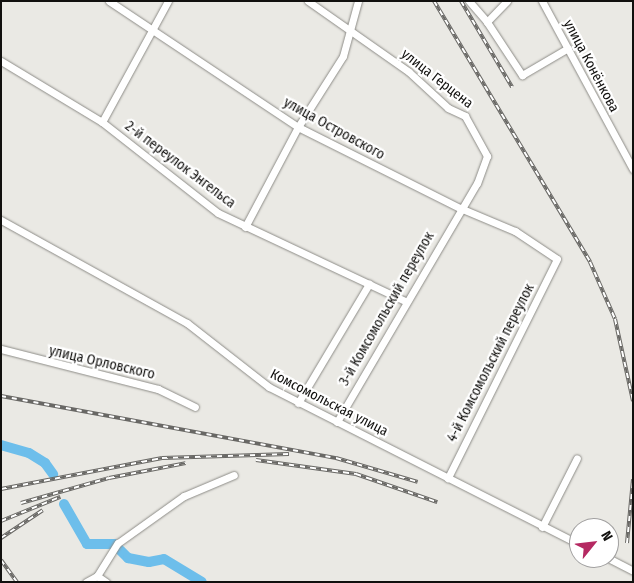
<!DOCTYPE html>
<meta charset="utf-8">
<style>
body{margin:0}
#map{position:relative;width:634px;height:583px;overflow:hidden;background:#eae9e4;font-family:"Fira Sans Condensed",sans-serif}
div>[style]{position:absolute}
.river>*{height:10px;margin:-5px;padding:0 5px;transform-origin:5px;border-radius:5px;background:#6dbeeb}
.roads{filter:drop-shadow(0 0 1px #8d8c87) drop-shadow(0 0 1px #8d8c87)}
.minor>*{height:7px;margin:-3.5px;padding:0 3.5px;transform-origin:3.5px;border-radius:3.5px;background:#fff}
.rail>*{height:4px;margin-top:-2px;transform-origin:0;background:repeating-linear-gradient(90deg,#fff 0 5.5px,#696865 0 11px);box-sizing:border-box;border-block:1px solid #696865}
span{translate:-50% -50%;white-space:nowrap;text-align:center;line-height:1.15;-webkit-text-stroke:4.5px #fff;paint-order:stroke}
.street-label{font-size:14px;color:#11100e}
.frame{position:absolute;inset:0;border:2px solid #11100e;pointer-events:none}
.north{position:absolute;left:569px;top:518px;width:50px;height:50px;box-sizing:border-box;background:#fff;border:1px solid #a09f9f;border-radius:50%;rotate:61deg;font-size:14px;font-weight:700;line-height:20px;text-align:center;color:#11100e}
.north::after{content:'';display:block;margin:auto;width:18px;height:22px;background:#b52962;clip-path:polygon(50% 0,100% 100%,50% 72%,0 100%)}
</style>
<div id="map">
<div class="river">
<i style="left:1px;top:445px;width:29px;rotate:16deg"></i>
<i style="left:29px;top:453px;width:19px;rotate:32deg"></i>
<i style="left:45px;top:463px;width:14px;rotate:54deg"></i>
<i style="left:64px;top:504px;width:46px;rotate:60.1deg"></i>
<i style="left:87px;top:544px;width:27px"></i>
<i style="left:114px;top:544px;width:20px;rotate:45deg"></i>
<i style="left:128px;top:558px;width:21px;rotate:11deg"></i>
<i style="left:149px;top:562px;width:15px;rotate:-11deg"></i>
<i style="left:164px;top:559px;width:44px;rotate:31.2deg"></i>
</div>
<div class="roads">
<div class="minor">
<i style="left:109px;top:1px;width:227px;rotate:33.7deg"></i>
<i style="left:298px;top:127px;width:181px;rotate:26.6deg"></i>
<i style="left:460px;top:208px;width:60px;rotate:22.7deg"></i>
<i style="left:515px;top:231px;width:50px;rotate:33.7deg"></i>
<i style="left:557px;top:259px;width:245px;rotate:116.5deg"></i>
<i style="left:308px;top:1px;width:123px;rotate:35.1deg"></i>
<i style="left:409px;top:72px;width:53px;rotate:42.7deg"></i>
<i style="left:448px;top:108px;width:19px;rotate:25deg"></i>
<i style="left:465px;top:116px;width:46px;rotate:61.2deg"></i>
<i style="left:487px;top:156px;width:29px;rotate:110deg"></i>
<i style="left:477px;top:183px;width:277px;rotate:120.4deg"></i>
<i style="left:469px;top:1px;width:28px;rotate:49deg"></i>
<i style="left:507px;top:1px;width:29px;rotate:134deg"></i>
<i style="left:487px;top:22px;width:64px;rotate:56.6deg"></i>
<i style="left:522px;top:75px;width:53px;rotate:-30.4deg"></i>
<i style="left:542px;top:1px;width:191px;rotate:61.6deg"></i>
<i style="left:1px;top:61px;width:118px;rotate:31.1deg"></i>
<i style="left:102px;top:122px;width:147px;rotate:38.1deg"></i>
<i style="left:218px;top:213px;width:207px;rotate:25.2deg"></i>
<i style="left:102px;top:122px;width:138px;rotate:-61.4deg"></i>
<i style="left:1px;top:220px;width:213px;rotate:29deg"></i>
<i style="left:187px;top:323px;width:104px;rotate:38deg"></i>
<i style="left:269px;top:387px;width:347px;rotate:26.9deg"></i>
<i style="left:245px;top:227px;width:113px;rotate:-62.1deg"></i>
<i style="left:298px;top:127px;width:84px;rotate:-57.6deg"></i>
<i style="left:343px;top:56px;width:57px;rotate:-74.7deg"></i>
<i style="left:1px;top:349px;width:162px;rotate:14.3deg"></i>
<i style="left:158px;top:389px;width:41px;rotate:25.9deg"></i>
<i style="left:298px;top:403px;width:139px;rotate:-59.2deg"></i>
<i style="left:542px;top:527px;width:77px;rotate:-63.1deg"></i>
<i style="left:608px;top:558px;width:28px;rotate:27deg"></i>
<i style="left:97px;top:576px;width:11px;rotate:34deg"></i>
<i style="left:86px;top:582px;width:13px;rotate:-29deg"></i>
<i style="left:97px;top:576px;width:39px;rotate:-58deg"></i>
<i style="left:118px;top:543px;width:81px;rotate:-35.5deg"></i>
<i style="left:184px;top:496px;width:54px;rotate:-22.8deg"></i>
</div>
</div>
<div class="rail">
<i style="left:434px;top:1px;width:304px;rotate:59.1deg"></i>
<i style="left:590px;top:262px;width:62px;rotate:66.3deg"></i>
<i style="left:615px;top:319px;width:84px;rotate:77.6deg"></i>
<i style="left:461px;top:1px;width:100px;rotate:59.3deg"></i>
<i style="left:1px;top:396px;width:341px;rotate:10.5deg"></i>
<i style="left:336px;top:458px;width:85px;rotate:16.3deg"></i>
<i style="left:256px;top:460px;width:101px;rotate:8deg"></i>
<i style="left:356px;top:474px;width:86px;rotate:19.1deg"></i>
<i style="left:1px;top:489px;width:164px;rotate:-10.9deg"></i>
<i style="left:162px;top:458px;width:127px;rotate:-1.8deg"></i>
<i style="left:21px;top:503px;width:91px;rotate:-15.9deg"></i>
<i style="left:109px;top:478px;width:78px;rotate:-11deg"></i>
<i style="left:1px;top:521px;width:64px;rotate:-22.1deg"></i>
<i style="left:1px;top:538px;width:50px;rotate:-33.7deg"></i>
<i style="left:627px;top:543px;width:64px;rotate:-84.6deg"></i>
<i style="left:1px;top:560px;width:27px;rotate:54deg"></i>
</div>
<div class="street-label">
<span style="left:591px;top:66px;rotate:62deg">улица Конёнкова</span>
<span style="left:437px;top:79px;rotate:38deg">улица Герцена</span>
<span style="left:334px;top:129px;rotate:29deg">улица Островского</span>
<span style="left:180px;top:165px;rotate:37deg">2-й переулок Энгельса</span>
<span style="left:387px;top:309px;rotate:-60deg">3-й Комсомольский переулок</span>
<span style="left:102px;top:363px;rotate:13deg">улица Орловского</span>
<span style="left:491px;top:363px;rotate:-63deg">4-й Комсомольский переулок</span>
<span style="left:329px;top:403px;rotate:27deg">Комсомольская улица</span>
</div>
<div class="frame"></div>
<div class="north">N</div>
</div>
